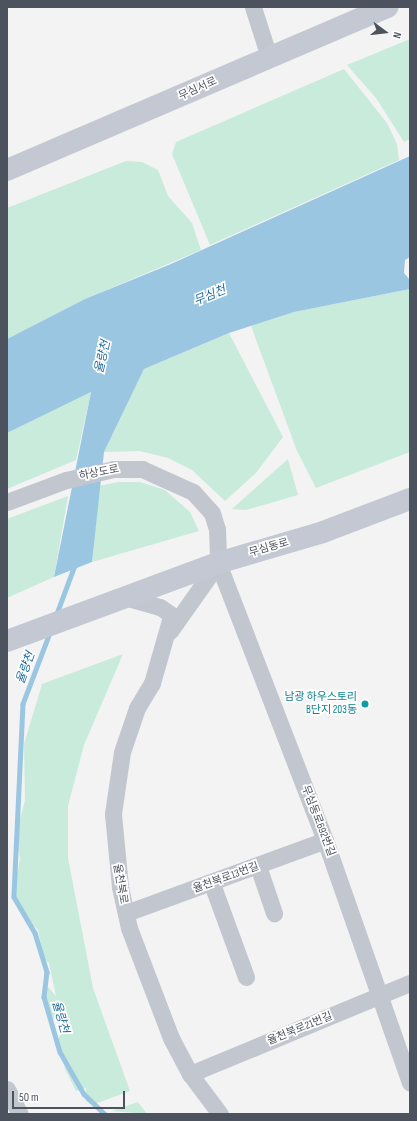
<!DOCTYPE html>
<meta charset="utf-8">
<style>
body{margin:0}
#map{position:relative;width:417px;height:1121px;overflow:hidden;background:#f4f3f3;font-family:"Sofia Sans Condensed","Noto Sans KR",sans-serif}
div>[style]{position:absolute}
.green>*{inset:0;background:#c8ebdc}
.water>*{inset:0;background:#9bc6e2}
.stream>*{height:4.5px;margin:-2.25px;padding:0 2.25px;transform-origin:2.25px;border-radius:2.25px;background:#9bc6e2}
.street>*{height:17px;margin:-8.5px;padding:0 8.5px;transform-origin:8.5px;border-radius:8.5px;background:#c2c7cf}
.secondary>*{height:22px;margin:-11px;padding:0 11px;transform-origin:11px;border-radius:11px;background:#c3c8d3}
.dots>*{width:11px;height:11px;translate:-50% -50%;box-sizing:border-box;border:2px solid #fff;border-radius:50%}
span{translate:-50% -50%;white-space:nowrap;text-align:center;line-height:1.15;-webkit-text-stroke:3.5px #fff;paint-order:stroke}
.street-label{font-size:11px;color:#4c525e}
.culture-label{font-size:11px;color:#0d838f}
.right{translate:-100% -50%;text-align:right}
.water-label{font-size:12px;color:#1f6c9e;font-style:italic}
.frame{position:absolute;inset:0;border:8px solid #4c525e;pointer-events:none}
.north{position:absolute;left:365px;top:12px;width:40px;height:40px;-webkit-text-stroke:3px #fff;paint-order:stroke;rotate:105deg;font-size:11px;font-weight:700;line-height:16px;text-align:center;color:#4c525e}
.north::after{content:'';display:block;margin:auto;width:14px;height:18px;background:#4c525e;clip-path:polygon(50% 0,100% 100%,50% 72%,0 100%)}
.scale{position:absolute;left:12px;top:1091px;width:113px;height:18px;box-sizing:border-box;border:2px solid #4c525e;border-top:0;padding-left:5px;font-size:12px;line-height:14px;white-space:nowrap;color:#4c525e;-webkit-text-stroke:3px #fff;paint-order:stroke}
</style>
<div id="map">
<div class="green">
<i style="clip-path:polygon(410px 39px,410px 139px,404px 142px,376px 98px,347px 65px)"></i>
<i style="clip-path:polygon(344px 69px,387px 123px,397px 144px,399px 160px,210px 245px,172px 154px,176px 142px)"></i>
<i style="clip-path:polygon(126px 161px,142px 162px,158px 170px,168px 196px,192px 223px,201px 250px,85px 299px,7px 339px,7px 208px)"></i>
<i style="clip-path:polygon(410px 289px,410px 452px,316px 488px,297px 451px,251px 326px,294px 312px)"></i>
<i style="clip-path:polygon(229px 333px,283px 437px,256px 473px,225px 501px,192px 470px,168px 458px,140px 451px,104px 452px,144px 369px)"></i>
<i style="clip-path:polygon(91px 392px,76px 460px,7px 489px,7px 433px)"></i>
<i style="clip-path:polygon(288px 459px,298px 495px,246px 510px,232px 509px)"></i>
<i style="clip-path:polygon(118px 482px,140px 482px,165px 490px,190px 512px,199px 531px,92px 562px,99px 486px)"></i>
<i style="clip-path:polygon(68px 496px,54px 577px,7px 598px,7px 519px)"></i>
<i style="clip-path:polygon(123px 654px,84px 745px,68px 806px,68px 858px,93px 988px,130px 1091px,92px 1105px,86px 1101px,86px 1088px,76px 1091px,65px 1069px,58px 1041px,62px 1027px,60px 1021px,52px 1018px,43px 993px,48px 987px,56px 996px,49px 963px,44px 959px,38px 930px,34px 926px,30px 928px,26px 914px,12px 896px,20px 859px,16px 833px,25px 801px,24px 744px,42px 684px)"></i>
<i style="clip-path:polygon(138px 1102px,147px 1114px,112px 1111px)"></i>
</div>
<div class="water">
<i style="clip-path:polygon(410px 156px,410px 257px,405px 260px,404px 273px,410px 280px,410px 289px,294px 312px,229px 333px,144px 369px,104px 452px,92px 562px,54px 577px,91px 392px,7px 433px,7px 339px,85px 299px,171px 264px)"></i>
</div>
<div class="stream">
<i style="left:56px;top:615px;width:54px;rotate:-69.6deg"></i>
<i style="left:50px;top:633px;width:76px;rotate:110.8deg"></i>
<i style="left:23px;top:704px;width:193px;rotate:92.7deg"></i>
<i style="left:14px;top:897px;width:42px;rotate:59.7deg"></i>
<i style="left:35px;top:933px;width:41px;rotate:72.9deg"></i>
<i style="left:47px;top:972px;width:25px;rotate:97deg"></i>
<i style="left:44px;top:997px;width:57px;rotate:73.8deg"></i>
<i style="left:60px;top:1052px;width:48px;rotate:60.3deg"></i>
<i style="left:84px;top:1094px;width:29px;rotate:44deg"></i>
</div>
<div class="street">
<i style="left:253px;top:7px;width:52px;rotate:72.3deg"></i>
<i style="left:7px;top:502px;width:63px;rotate:-20.4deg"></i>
<i style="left:66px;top:480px;width:49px;rotate:-12.9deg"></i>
<i style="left:114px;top:469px;width:28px"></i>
<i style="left:142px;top:469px;width:56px;rotate:24.3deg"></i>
<i style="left:193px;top:492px;width:28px;rotate:48deg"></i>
<i style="left:212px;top:513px;width:17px;rotate:73deg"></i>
<i style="left:217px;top:529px;width:34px;rotate:88deg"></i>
<i style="left:218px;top:563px;width:83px;rotate:125.2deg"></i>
<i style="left:218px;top:563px;width:297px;rotate:68.9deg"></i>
<i style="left:325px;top:840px;width:257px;rotate:70.7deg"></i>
<i style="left:128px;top:598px;width:33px;rotate:16deg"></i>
<i style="left:160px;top:607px;width:12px;rotate:35deg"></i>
<i style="left:170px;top:614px;width:6px;rotate:90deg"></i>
<i style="left:170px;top:620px;width:66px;rotate:105.9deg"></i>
<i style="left:152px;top:683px;width:29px;rotate:121deg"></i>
<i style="left:137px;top:708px;width:46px;rotate:108.8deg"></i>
<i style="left:122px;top:752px;width:63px;rotate:98.3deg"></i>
<i style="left:113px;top:814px;width:73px;rotate:84.5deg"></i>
<i style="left:120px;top:887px;width:42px;rotate:77.6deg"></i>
<i style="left:129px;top:928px;width:118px;rotate:69.1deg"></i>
<i style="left:171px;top:1038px;width:41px;rotate:62.2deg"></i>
<i style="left:190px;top:1074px;width:50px;rotate:53.1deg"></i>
<i style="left:258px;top:866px;width:50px;rotate:71.2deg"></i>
<i style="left:212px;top:884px;width:99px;rotate:69.9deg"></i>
<i style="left:126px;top:913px;width:212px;rotate:-20.1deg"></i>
<i style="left:190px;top:1074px;width:238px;rotate:-22.5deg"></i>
<i style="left:7px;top:1089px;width:28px;rotate:63deg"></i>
</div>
<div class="secondary">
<i style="left:7px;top:170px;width:414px;rotate:-23.2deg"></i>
<i style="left:7px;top:641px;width:225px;rotate:-20.3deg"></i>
<i style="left:218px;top:563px;width:109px;rotate:-16.4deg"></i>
<i style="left:323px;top:532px;width:93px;rotate:-20.8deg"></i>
</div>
<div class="dots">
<i style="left:365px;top:704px;background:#0f9aa8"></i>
</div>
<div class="street-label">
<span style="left:198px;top:89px;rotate:-24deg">무심서로</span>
<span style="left:99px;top:473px;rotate:-11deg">하상도로</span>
<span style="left:269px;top:548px;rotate:-16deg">무심동로</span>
<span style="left:318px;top:821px;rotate:69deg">무심동로692번길</span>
<span style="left:226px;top:878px;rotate:-20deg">율천북로13번길</span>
<span style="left:120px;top:884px;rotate:80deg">율천북로</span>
<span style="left:300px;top:1029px;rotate:-22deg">율천북로21번길</span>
</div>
<div class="culture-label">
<span class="right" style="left:357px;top:704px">남광 하우스토리<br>B단지 203동</span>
</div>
<div class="water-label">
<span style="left:210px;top:296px;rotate:-22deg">무심천</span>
<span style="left:103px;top:357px;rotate:-77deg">율량천</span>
<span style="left:26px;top:668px;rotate:-70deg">율량천</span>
<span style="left:60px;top:1017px;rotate:74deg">율량천</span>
</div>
<div class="frame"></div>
<div class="north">N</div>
<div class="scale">50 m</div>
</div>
